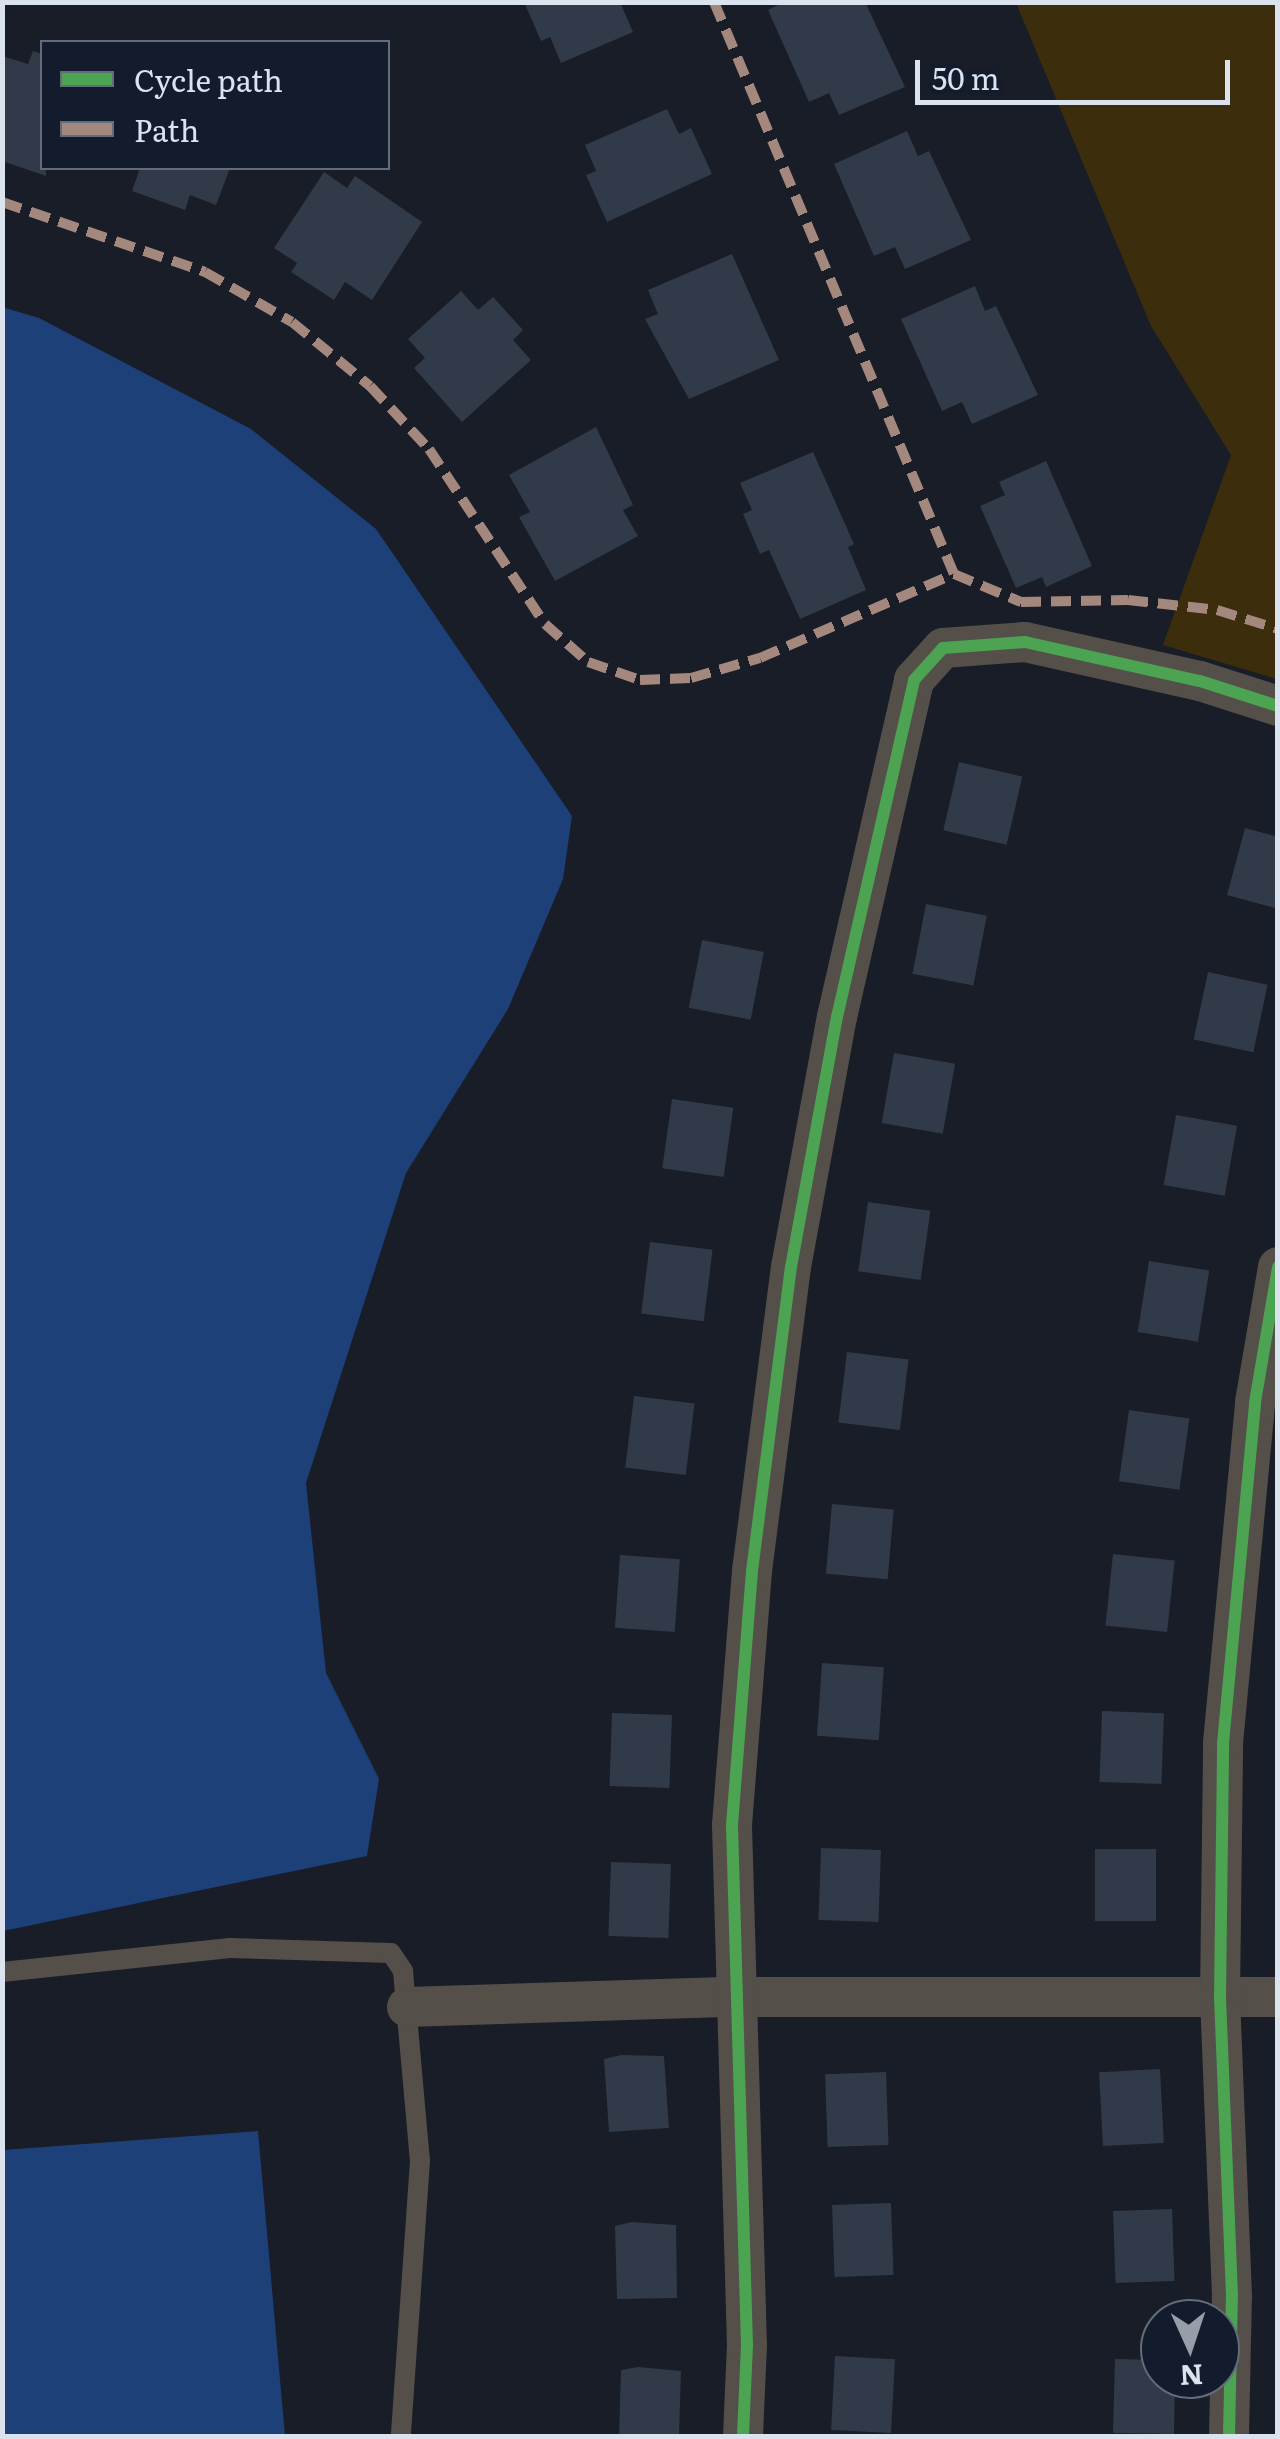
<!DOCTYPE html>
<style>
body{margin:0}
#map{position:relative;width:1280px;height:2439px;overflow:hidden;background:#181d27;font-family:Literata,serif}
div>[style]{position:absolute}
.green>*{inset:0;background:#3c2d0c}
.water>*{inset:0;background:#1d4078}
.building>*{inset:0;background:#313a48;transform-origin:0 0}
.service>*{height:20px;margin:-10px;padding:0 10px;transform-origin:10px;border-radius:10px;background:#544f48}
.minor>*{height:40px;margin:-20px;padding:0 20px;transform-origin:20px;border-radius:20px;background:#544f48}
.quiet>*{height:10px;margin-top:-5px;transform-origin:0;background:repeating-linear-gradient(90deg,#a5887d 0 20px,transparent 0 30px)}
.cycleway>*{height:12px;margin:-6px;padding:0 6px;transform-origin:6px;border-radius:6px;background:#4ca352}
span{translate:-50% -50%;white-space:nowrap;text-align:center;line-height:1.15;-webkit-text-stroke:8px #121c2d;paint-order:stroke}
.frame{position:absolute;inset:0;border:5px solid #dbe3ef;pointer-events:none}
.legend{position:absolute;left:40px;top:40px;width:350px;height:130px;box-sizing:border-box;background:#121c2d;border:2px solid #626c7b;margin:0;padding:12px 18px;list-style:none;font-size:30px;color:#dbe3ef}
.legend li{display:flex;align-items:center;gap:20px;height:50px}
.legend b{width:50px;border:2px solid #626c7b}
.north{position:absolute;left:1140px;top:2299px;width:100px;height:100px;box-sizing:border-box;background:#121c2d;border:2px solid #626c7b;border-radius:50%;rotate:177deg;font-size:28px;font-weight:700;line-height:40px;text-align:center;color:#dbe3ef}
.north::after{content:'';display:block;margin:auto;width:35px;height:45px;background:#979ea9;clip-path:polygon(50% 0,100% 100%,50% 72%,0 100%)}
.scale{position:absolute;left:915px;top:60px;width:315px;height:45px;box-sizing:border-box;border:5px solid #dbe3ef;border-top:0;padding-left:12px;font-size:30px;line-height:35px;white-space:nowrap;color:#dbe3ef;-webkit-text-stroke:8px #121c2d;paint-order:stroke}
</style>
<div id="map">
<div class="green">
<i style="clip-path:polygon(1016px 3px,1277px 3px,1277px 679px,1163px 645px,1231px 455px,1151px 326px)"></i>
</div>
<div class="water">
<i style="clip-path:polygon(2px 307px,39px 318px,251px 429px,376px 529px,572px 816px,563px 879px,508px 1009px,406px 1173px,306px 1483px,326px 1673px,379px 1779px,367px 1856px,3px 1931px)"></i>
<i style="clip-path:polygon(258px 2131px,285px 2436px,3px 2436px,3px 2150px)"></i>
</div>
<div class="building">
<i style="clip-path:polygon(524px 2px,620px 2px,633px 32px,561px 63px,550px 37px,541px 41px)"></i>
<i style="clip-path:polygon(784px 2px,865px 2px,905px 87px,839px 115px,829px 93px,809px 102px,768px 10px)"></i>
<i style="clip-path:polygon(33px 51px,42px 54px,46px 176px,2px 161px,2px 56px,28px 64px)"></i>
<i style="clip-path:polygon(667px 109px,679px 134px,691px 128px,712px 174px,607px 222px,586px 175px,596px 171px,585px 145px)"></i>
<i style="clip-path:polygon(907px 131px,918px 156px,929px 151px,971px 240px,905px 269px,895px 247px,874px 256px,834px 164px)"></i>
<i style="clip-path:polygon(140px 168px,230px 168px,216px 205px,190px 195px,185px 210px,132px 191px)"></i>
<i style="clip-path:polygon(324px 172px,347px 188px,355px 176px,422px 222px,372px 300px,345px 282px,334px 300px,291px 272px,297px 263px,274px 248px)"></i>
<i style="clip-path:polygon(732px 254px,779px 360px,689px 399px,645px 319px,658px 314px,648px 290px)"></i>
<i style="clip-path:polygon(975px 286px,985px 311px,996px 306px,1038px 395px,972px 424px,962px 402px,942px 411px,901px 319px)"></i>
<i style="clip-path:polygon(461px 291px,478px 310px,493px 297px,523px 330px,513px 340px,531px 360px,462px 422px,414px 368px,425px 358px,408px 339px)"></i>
<i style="clip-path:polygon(596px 427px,633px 505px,623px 510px,638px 536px,555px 581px,519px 517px,530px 512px,509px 475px)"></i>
<i style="clip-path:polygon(813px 452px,854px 544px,848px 547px,866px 590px,800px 619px,769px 550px,760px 554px,743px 514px,752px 510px,740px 483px)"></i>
<i style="clip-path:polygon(1046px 461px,1092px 566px,1046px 587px,1042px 577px,1016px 588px,980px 506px,1005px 495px,999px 482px)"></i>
<i style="left:959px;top:762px;width:65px;height:70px;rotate:13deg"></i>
<i style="clip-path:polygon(1245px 828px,1278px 837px,1278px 909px,1227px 895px)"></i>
<i style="left:926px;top:904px;width:62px;height:71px;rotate:11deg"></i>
<i style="left:702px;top:940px;width:63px;height:69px;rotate:11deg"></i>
<i style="left:1208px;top:972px;width:61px;height:69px;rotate:12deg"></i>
<i style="left:894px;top:1053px;width:62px;height:71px;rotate:10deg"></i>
<i style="left:672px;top:1099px;width:62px;height:70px;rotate:8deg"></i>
<i style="left:1176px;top:1115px;width:62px;height:71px;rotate:10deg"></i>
<i style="left:868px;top:1202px;width:63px;height:70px;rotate:8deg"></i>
<i style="left:650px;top:1242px;width:63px;height:72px;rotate:7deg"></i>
<i style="left:1149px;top:1261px;width:61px;height:72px;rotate:9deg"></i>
<i style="left:847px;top:1352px;width:62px;height:71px;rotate:7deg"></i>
<i style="left:634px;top:1396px;width:61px;height:72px;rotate:7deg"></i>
<i style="left:1129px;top:1410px;width:61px;height:72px;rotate:8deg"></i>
<i style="left:832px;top:1504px;width:62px;height:70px;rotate:5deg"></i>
<i style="left:1113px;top:1554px;width:62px;height:72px;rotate:6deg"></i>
<i style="left:620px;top:1555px;width:60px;height:73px;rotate:4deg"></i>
<i style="left:822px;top:1663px;width:62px;height:73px;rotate:4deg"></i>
<i style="left:1102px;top:1711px;width:62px;height:71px;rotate:2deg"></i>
<i style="left:612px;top:1713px;width:60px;height:73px;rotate:2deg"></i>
<i style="left:821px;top:1848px;width:60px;height:72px;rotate:2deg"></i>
<i style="left:1095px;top:1849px;width:61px;height:72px"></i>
<i style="left:611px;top:1862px;width:60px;height:74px;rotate:2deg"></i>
<i style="clip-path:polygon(621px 2055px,664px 2056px,669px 2128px,609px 2132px,604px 2059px)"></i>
<i style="left:1160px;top:2069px;width:74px;height:61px;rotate:87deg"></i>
<i style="left:886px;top:2072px;width:73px;height:61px;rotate:88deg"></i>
<i style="left:891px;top:2203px;width:72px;height:59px;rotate:88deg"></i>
<i style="left:1172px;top:2209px;width:72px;height:59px;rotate:88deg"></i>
<i style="clip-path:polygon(632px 2222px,676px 2225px,677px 2298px,617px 2299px,615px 2226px)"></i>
<i style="left:835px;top:2356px;width:60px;height:74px;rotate:3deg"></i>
<i style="clip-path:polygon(1115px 2359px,1160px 2360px,1160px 2379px,1175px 2379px,1174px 2434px,1113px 2433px)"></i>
<i style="clip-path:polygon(638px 2367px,681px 2371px,679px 2436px,619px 2436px,621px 2370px)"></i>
</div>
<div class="service">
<i style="left:2px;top:1972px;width:229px;rotate:-6deg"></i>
<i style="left:230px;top:1948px;width:161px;rotate:1.8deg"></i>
<i style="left:391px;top:1953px;width:22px;rotate:56deg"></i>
<i style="left:403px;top:1971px;width:191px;rotate:84.9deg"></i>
<i style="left:420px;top:2161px;width:276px;rotate:94deg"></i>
</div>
<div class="minor">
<i style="left:407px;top:2007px;width:326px;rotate:-1.8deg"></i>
<i style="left:733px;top:1997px;width:545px"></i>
<i style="left:743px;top:2436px;width:90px;rotate:-87.5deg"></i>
<i style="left:747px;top:2346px;width:521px;rotate:-91.65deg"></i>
<i style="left:732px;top:1825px;width:255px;rotate:-85.5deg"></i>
<i style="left:752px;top:1571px;width:306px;rotate:-82.7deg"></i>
<i style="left:791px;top:1267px;width:254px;rotate:-79.6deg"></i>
<i style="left:837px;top:1017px;width:346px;rotate:-77.1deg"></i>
<i style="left:914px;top:680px;width:43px;rotate:-47.8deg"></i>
<i style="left:943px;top:648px;width:82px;rotate:-4.2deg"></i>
<i style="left:1025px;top:642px;width:179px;rotate:12.6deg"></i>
<i style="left:1200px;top:681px;width:82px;rotate:17.8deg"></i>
<i style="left:1229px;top:2436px;width:140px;rotate:-88.8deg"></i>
<i style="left:1232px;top:2296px;width:298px;rotate:-92.3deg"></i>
<i style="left:1220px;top:1998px;width:255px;rotate:-89.3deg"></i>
<i style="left:1223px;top:1743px;width:342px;rotate:-84.6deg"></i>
<i style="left:1255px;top:1402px;width:137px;rotate:-80.3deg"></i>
</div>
<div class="quiet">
<i style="left:714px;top:2px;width:620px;rotate:67.24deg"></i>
<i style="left:954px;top:574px;width:73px;rotate:22.7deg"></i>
<i style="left:1021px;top:602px;width:107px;rotate:-1.1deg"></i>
<i style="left:1128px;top:600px;width:90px;rotate:6.4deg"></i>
<i style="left:1217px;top:610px;width:64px;rotate:17.3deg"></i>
<i style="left:2px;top:202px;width:215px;rotate:19deg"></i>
<i style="left:205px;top:272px;width:100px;rotate:29.9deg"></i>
<i style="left:292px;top:322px;width:101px;rotate:39.4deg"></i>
<i style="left:370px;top:386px;width:86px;rotate:46.9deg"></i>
<i style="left:429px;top:449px;width:210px;rotate:56.5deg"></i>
<i style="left:545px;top:624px;width:57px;rotate:41.5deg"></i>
<i style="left:588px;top:662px;width:55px;rotate:19.1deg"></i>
<i style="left:640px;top:680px;width:51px;rotate:-2.2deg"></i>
<i style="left:691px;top:678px;width:72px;rotate:-16.2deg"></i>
<i style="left:760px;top:658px;width:211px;rotate:-23.4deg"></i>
</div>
<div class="cycleway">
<i style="left:743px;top:2436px;width:90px;rotate:-87.5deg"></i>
<i style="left:747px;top:2346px;width:521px;rotate:-91.65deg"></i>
<i style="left:732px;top:1825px;width:255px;rotate:-85.5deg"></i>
<i style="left:752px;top:1571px;width:306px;rotate:-82.7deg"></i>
<i style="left:791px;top:1267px;width:254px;rotate:-79.6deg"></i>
<i style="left:837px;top:1017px;width:346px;rotate:-77.1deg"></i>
<i style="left:914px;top:680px;width:43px;rotate:-47.8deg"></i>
<i style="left:943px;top:648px;width:82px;rotate:-4.2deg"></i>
<i style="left:1025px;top:642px;width:179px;rotate:12.6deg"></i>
<i style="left:1200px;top:681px;width:82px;rotate:17.8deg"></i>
<i style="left:1229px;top:2436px;width:140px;rotate:-88.8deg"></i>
<i style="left:1232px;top:2296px;width:298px;rotate:-92.3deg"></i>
<i style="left:1220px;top:1998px;width:255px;rotate:-89.3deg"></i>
<i style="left:1223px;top:1743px;width:342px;rotate:-84.6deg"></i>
<i style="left:1255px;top:1402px;width:137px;rotate:-80.3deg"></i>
</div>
<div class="frame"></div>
<ul class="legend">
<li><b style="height:12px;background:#4ca352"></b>Cycle path</li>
<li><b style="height:12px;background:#a5887d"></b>Path</li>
</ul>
<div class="north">N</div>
<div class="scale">50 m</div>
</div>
